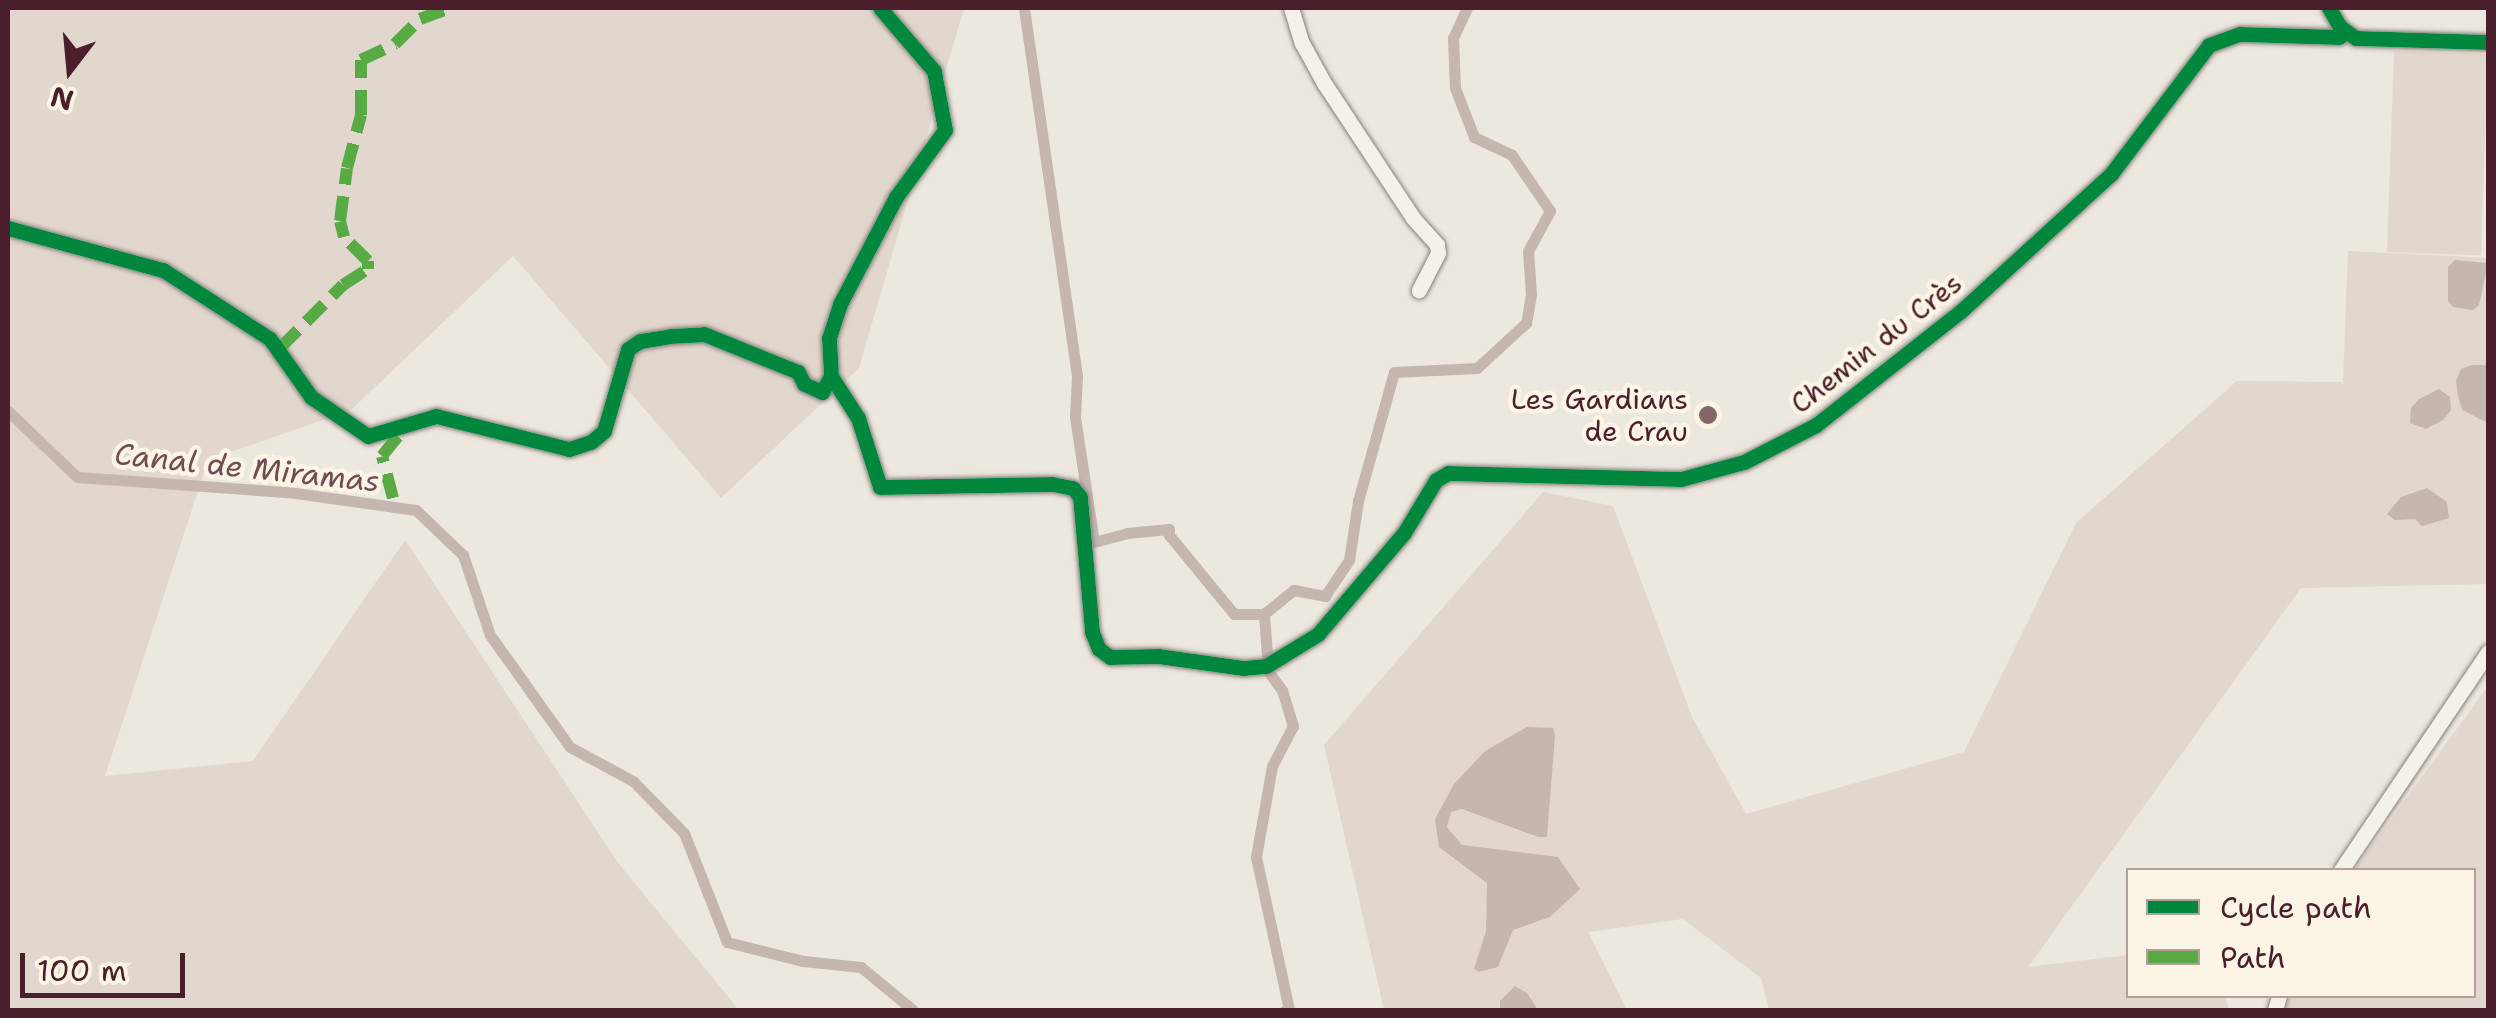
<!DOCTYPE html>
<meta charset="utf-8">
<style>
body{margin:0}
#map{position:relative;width:2496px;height:1018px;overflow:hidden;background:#ece7df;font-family:"Shantell Sans",sans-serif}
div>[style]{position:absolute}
.built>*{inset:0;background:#e2d7ce;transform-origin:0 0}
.green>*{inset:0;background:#e1d7ce}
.water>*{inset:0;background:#c6b6b0}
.canal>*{height:11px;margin:-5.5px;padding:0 5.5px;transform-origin:5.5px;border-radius:5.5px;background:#c6b6b0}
.roads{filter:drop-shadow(0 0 2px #8b817f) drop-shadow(0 0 2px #8b817f)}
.minor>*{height:15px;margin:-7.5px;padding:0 7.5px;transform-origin:7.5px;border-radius:7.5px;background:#f4f0ea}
.quiet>*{height:12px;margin-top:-6px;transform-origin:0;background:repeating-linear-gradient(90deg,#57aa44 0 25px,transparent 0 37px)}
.cycleway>*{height:15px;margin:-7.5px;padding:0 7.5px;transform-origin:7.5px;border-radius:7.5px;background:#00873e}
.dots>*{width:28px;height:28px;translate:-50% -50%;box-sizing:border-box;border:5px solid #fcf5e5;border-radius:50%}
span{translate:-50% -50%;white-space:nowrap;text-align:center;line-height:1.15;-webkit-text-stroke:9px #fcf5e5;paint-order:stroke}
.street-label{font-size:28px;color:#4a1f2b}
.poi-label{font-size:28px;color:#4a1f2b}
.right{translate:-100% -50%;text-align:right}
.water-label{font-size:30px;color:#704c53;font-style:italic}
.frame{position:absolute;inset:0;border:10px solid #4a1f2b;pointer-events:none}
.legend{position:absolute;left:2126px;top:868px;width:350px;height:130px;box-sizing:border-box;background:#fcf5e5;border:2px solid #b59f9b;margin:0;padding:12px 18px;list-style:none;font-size:30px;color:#4a1f2b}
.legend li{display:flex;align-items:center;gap:20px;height:50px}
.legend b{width:50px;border:2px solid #b59f9b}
.north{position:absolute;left:20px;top:20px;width:100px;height:100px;-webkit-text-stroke:8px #fcf5e5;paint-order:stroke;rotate:196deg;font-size:28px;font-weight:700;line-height:40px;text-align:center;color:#4a1f2b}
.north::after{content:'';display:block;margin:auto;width:35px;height:45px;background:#4a1f2b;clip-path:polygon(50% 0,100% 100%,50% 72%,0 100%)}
.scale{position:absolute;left:20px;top:953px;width:165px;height:45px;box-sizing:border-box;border:5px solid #4a1f2b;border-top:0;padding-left:12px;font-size:30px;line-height:35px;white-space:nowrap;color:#4a1f2b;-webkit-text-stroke:8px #fcf5e5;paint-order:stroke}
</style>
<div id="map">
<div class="built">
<i style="left:2394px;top:51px;width:94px;height:201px;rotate:2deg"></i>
</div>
<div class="green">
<i style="clip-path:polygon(8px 8px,964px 8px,859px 368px,721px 498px,513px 256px,351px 410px,208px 460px,105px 776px,253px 761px,405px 540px,619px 864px,739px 1010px,8px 1010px)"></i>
<i style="clip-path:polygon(2348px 251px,2488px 258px,2488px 584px,2301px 588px,2028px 967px,2128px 955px,2128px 996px,2224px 996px,2230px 1010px,1769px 1010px,1761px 978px,1683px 919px,1588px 932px,1627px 1010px,1384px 1010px,1324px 745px,1543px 492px,1613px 506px,1692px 717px,1746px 814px,1964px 752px,2076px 523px,2237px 381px,2343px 382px)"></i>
<i style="clip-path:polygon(2488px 686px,2488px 1010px,2285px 1010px,2290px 996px,2474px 996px,2474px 870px,2354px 870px)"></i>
</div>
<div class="water">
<i style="clip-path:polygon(2455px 260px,2488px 263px,2479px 305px,2473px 310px,2453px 307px,2448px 301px,2448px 267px)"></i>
<i style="clip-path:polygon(2472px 365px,2488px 365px,2488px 423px,2462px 410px,2458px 396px,2456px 381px,2461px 369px)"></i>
<i style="clip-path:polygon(2439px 389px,2450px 397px,2451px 410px,2443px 420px,2426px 429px,2410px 423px,2411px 408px,2419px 399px)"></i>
<i style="clip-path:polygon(2427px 488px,2447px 502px,2449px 518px,2422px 526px,2415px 519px,2395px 520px,2387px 514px,2401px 497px)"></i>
<i style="clip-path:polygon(1527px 727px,1553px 728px,1555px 735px,1547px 837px,1538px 837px,1462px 809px,1451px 812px,1447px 827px,1462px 845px,1558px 857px,1580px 889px,1550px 917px,1513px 930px,1498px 967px,1479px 972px,1474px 969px,1486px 931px,1487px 883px,1439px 847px,1435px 819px,1454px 784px,1485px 751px)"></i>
<i style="clip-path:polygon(1515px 986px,1527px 993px,1538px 1010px,1500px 1010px,1500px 1001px)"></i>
</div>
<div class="canal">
<i style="left:1024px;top:8px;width:372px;rotate:81.8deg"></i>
<i style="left:1077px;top:376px;width:41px;rotate:92.8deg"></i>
<i style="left:1075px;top:417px;width:126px;rotate:81.4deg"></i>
<i style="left:1094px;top:542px;width:34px;rotate:-15deg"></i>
<i style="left:1127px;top:533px;width:42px;rotate:-5.4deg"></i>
<i style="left:1169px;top:529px;width:6px;rotate:90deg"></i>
<i style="left:1169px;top:535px;width:102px;rotate:50.6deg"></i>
<i style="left:1234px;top:614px;width:30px"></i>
<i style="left:8px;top:411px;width:95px;rotate:43.7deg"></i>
<i style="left:77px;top:477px;width:212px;rotate:4.1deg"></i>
<i style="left:288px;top:492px;width:129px;rotate:8deg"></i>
<i style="left:416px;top:510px;width:65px;rotate:43.8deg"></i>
<i style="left:463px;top:555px;width:84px;rotate:71.4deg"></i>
<i style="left:490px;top:635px;width:138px;rotate:54.5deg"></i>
<i style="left:570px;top:747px;width:72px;rotate:28.4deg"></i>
<i style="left:633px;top:781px;width:73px;rotate:45.6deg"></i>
<i style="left:684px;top:833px;width:117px;rotate:68.5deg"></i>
<i style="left:727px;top:942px;width:78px;rotate:14deg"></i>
<i style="left:803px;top:961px;width:58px;rotate:5.9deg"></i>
<i style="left:861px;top:967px;width:67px;rotate:39.6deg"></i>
<i style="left:1267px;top:655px;width:41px;rotate:-94.2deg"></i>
<i style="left:1264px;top:614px;width:38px;rotate:-39deg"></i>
<i style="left:1294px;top:590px;width:32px;rotate:11deg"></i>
<i style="left:1325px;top:596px;width:43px;rotate:-56.3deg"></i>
<i style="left:1349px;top:560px;width:60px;rotate:-81.3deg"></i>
<i style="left:1358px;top:501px;width:134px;rotate:-74.4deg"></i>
<i style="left:1394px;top:372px;width:83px;rotate:-2.8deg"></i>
<i style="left:1477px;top:368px;width:67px;rotate:-42.6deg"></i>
<i style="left:1526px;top:323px;width:29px;rotate:-80deg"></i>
<i style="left:1531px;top:294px;width:43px;rotate:-94deg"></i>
<i style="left:1528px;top:251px;width:46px;rotate:-61.2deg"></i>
<i style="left:1550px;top:211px;width:68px;rotate:-124.2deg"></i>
<i style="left:1512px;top:155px;width:42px;rotate:-154.7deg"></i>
<i style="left:1474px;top:137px;width:53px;rotate:-111.2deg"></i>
<i style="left:1455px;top:88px;width:50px;rotate:-92.3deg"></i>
<i style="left:1453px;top:38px;width:33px;rotate:-65deg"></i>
<i style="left:1268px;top:671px;width:24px;rotate:54deg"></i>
<i style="left:1282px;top:690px;width:38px;rotate:73deg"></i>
<i style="left:1293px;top:726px;width:45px;rotate:117.7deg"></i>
<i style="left:1272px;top:766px;width:92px;rotate:100deg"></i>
<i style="left:1256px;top:857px;width:156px;rotate:77.8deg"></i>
<i style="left:1289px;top:1009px;width:4px;rotate:166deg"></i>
</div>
<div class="roads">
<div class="minor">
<i style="left:1291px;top:8px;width:37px;rotate:73deg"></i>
<i style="left:1302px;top:43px;width:46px;rotate:61.2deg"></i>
<i style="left:1324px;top:83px;width:162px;rotate:56.6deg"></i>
<i style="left:1413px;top:218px;width:36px;rotate:48deg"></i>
<i style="left:1437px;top:245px;width:8px;rotate:83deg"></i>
<i style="left:1438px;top:253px;width:42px;rotate:117.2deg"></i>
<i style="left:2329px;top:8px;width:22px;rotate:60deg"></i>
<i style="left:2340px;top:27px;width:19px;rotate:35deg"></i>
<i style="left:2356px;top:38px;width:132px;rotate:1.7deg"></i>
<i style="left:8px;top:228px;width:161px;rotate:15.2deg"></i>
<i style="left:163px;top:270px;width:127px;rotate:32.8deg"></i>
<i style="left:270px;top:339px;width:71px;rotate:54.7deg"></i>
<i style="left:311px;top:397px;width:69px;rotate:34.4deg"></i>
<i style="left:368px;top:436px;width:71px;rotate:-16.4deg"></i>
<i style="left:436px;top:416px;width:137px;rotate:13.9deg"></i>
<i style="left:569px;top:449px;width:23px;rotate:-18deg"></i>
<i style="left:591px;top:442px;width:17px;rotate:-40deg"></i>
<i style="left:604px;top:431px;width:85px;rotate:-73.7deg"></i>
<i style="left:628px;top:349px;width:14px;rotate:-34deg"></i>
<i style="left:640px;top:341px;width:30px;rotate:-9deg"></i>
<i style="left:670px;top:336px;width:34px;rotate:-3deg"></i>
<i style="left:704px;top:334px;width:101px;rotate:22deg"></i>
<i style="left:798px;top:372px;width:13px;rotate:63deg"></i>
<i style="left:804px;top:384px;width:20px;rotate:24deg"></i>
<i style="left:822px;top:392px;width:18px;rotate:-61deg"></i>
<i style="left:831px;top:376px;width:38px;rotate:-93deg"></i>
<i style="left:829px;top:338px;width:36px;rotate:-72deg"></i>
<i style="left:840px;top:304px;width:121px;rotate:-62.4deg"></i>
<i style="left:896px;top:197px;width:83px;rotate:-53.8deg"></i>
<i style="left:945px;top:130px;width:60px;rotate:-100.6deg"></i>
<i style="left:934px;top:71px;width:83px;rotate:-130.6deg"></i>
<i style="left:831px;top:376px;width:50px;rotate:57.3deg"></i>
<i style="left:858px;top:418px;width:72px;rotate:72.3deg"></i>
<i style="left:880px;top:487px;width:172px;rotate:-1deg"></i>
<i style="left:1052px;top:484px;width:21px;rotate:11deg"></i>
<i style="left:1073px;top:488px;width:11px;rotate:52deg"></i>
<i style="left:1080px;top:497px;width:136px;rotate:84.9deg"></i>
<i style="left:1092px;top:632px;width:18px;rotate:68deg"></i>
<i style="left:1099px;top:649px;width:14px;rotate:36deg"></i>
<i style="left:1110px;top:657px;width:48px;rotate:-1.2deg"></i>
<i style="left:1158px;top:656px;width:86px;rotate:8deg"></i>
<i style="left:1243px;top:668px;width:23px;rotate:-5deg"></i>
<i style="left:1266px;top:666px;width:61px;rotate:-31.6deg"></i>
<i style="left:1318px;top:634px;width:133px;rotate:-49.6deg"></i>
<i style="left:1404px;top:533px;width:62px;rotate:-58.9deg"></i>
<i style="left:1436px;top:480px;width:14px;rotate:-30deg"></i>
<i style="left:1448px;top:473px;width:233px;rotate:1.5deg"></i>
<i style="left:1681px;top:479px;width:65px;rotate:-15.1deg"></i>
<i style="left:1744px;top:462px;width:81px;rotate:-27.2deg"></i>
<i style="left:1816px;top:425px;width:184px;rotate:-38.2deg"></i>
<i style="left:1961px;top:311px;width:203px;rotate:-42.4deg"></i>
<i style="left:2111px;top:174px;width:162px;rotate:-52.8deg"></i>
<i style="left:2209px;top:45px;width:33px;rotate:-20deg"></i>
<i style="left:2240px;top:34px;width:99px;rotate:1.7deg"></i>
<i style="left:2339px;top:37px;width:9px;rotate:-32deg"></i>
<i style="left:2341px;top:870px;width:263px;rotate:-56deg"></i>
<i style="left:2275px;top:1010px;width:15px;rotate:-74deg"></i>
</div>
</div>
<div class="quiet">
<i style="left:280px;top:348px;width:89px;rotate:-45deg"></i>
<i style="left:343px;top:285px;width:30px;rotate:-33deg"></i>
<i style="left:368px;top:269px;width:8px;rotate:-90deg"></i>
<i style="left:368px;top:261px;width:34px;rotate:-135deg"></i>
<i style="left:344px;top:237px;width:16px;rotate:-104deg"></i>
<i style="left:340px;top:221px;width:53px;rotate:-82.5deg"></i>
<i style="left:347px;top:168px;width:55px;rotate:-75.2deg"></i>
<i style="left:361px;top:115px;width:55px;rotate:-90deg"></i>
<i style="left:361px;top:60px;width:38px;rotate:-25deg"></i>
<i style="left:395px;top:44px;width:35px;rotate:-45deg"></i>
<i style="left:420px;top:19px;width:33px;rotate:-20deg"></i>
<i style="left:393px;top:498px;width:43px;rotate:-104.7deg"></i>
<i style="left:382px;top:456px;width:38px;rotate:-51deg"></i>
</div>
<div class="cycleway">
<i style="left:2329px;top:8px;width:22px;rotate:60deg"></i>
<i style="left:2340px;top:27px;width:19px;rotate:35deg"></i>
<i style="left:2356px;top:38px;width:132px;rotate:1.7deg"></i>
<i style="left:8px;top:228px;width:161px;rotate:15.2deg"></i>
<i style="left:163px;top:270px;width:127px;rotate:32.8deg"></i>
<i style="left:270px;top:339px;width:71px;rotate:54.7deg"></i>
<i style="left:311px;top:397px;width:69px;rotate:34.4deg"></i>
<i style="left:368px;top:436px;width:71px;rotate:-16.4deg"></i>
<i style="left:436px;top:416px;width:137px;rotate:13.9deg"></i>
<i style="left:569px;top:449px;width:23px;rotate:-18deg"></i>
<i style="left:591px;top:442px;width:17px;rotate:-40deg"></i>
<i style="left:604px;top:431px;width:85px;rotate:-73.7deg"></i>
<i style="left:628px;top:349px;width:14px;rotate:-34deg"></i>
<i style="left:640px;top:341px;width:30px;rotate:-9deg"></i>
<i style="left:670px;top:336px;width:34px;rotate:-3deg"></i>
<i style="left:704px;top:334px;width:101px;rotate:22deg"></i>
<i style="left:798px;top:372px;width:13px;rotate:63deg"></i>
<i style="left:804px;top:384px;width:20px;rotate:24deg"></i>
<i style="left:822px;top:392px;width:18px;rotate:-61deg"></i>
<i style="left:831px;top:376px;width:38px;rotate:-93deg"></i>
<i style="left:829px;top:338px;width:36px;rotate:-72deg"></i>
<i style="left:840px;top:304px;width:121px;rotate:-62.4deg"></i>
<i style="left:896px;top:197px;width:83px;rotate:-53.8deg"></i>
<i style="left:945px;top:130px;width:60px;rotate:-100.6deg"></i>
<i style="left:934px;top:71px;width:83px;rotate:-130.6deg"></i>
<i style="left:831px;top:376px;width:50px;rotate:57.3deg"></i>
<i style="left:858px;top:418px;width:72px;rotate:72.3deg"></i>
<i style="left:880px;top:487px;width:172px;rotate:-1deg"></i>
<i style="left:1052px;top:484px;width:21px;rotate:11deg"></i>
<i style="left:1073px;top:488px;width:11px;rotate:52deg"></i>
<i style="left:1080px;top:497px;width:136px;rotate:84.9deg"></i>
<i style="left:1092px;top:632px;width:18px;rotate:68deg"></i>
<i style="left:1099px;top:649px;width:14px;rotate:36deg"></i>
<i style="left:1110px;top:657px;width:48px;rotate:-1.2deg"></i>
<i style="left:1158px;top:656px;width:86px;rotate:8deg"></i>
<i style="left:1243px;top:668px;width:23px;rotate:-5deg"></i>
<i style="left:1266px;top:666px;width:61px;rotate:-31.6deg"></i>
<i style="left:1318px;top:634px;width:133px;rotate:-49.6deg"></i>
<i style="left:1404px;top:533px;width:62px;rotate:-58.9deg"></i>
<i style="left:1436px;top:480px;width:14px;rotate:-30deg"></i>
<i style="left:1448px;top:473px;width:233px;rotate:1.5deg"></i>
<i style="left:1681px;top:479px;width:65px;rotate:-15.1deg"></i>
<i style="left:1744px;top:462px;width:81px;rotate:-27.2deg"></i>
<i style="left:1816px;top:425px;width:184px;rotate:-38.2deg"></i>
<i style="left:1961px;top:311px;width:203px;rotate:-42.4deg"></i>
<i style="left:2111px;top:174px;width:162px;rotate:-52.8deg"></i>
<i style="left:2209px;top:45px;width:33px;rotate:-20deg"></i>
<i style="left:2240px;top:34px;width:99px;rotate:1.7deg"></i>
<i style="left:2339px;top:37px;width:9px;rotate:-32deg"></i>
</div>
<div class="dots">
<i style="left:1708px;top:415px;background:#83656a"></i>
</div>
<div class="street-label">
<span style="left:1876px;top:343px;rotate:-38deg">Chemin du Crès</span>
</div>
<div class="poi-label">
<span class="right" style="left:1688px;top:415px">Les Gardians<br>de Crau</span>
</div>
<div class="water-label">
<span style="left:247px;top:468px;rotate:6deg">Canal de Miramas</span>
</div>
<div class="frame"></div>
<ul class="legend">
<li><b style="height:12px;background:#00873e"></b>Cycle path</li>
<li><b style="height:12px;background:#57aa44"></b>Path</li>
</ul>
<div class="north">N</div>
<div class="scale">100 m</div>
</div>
